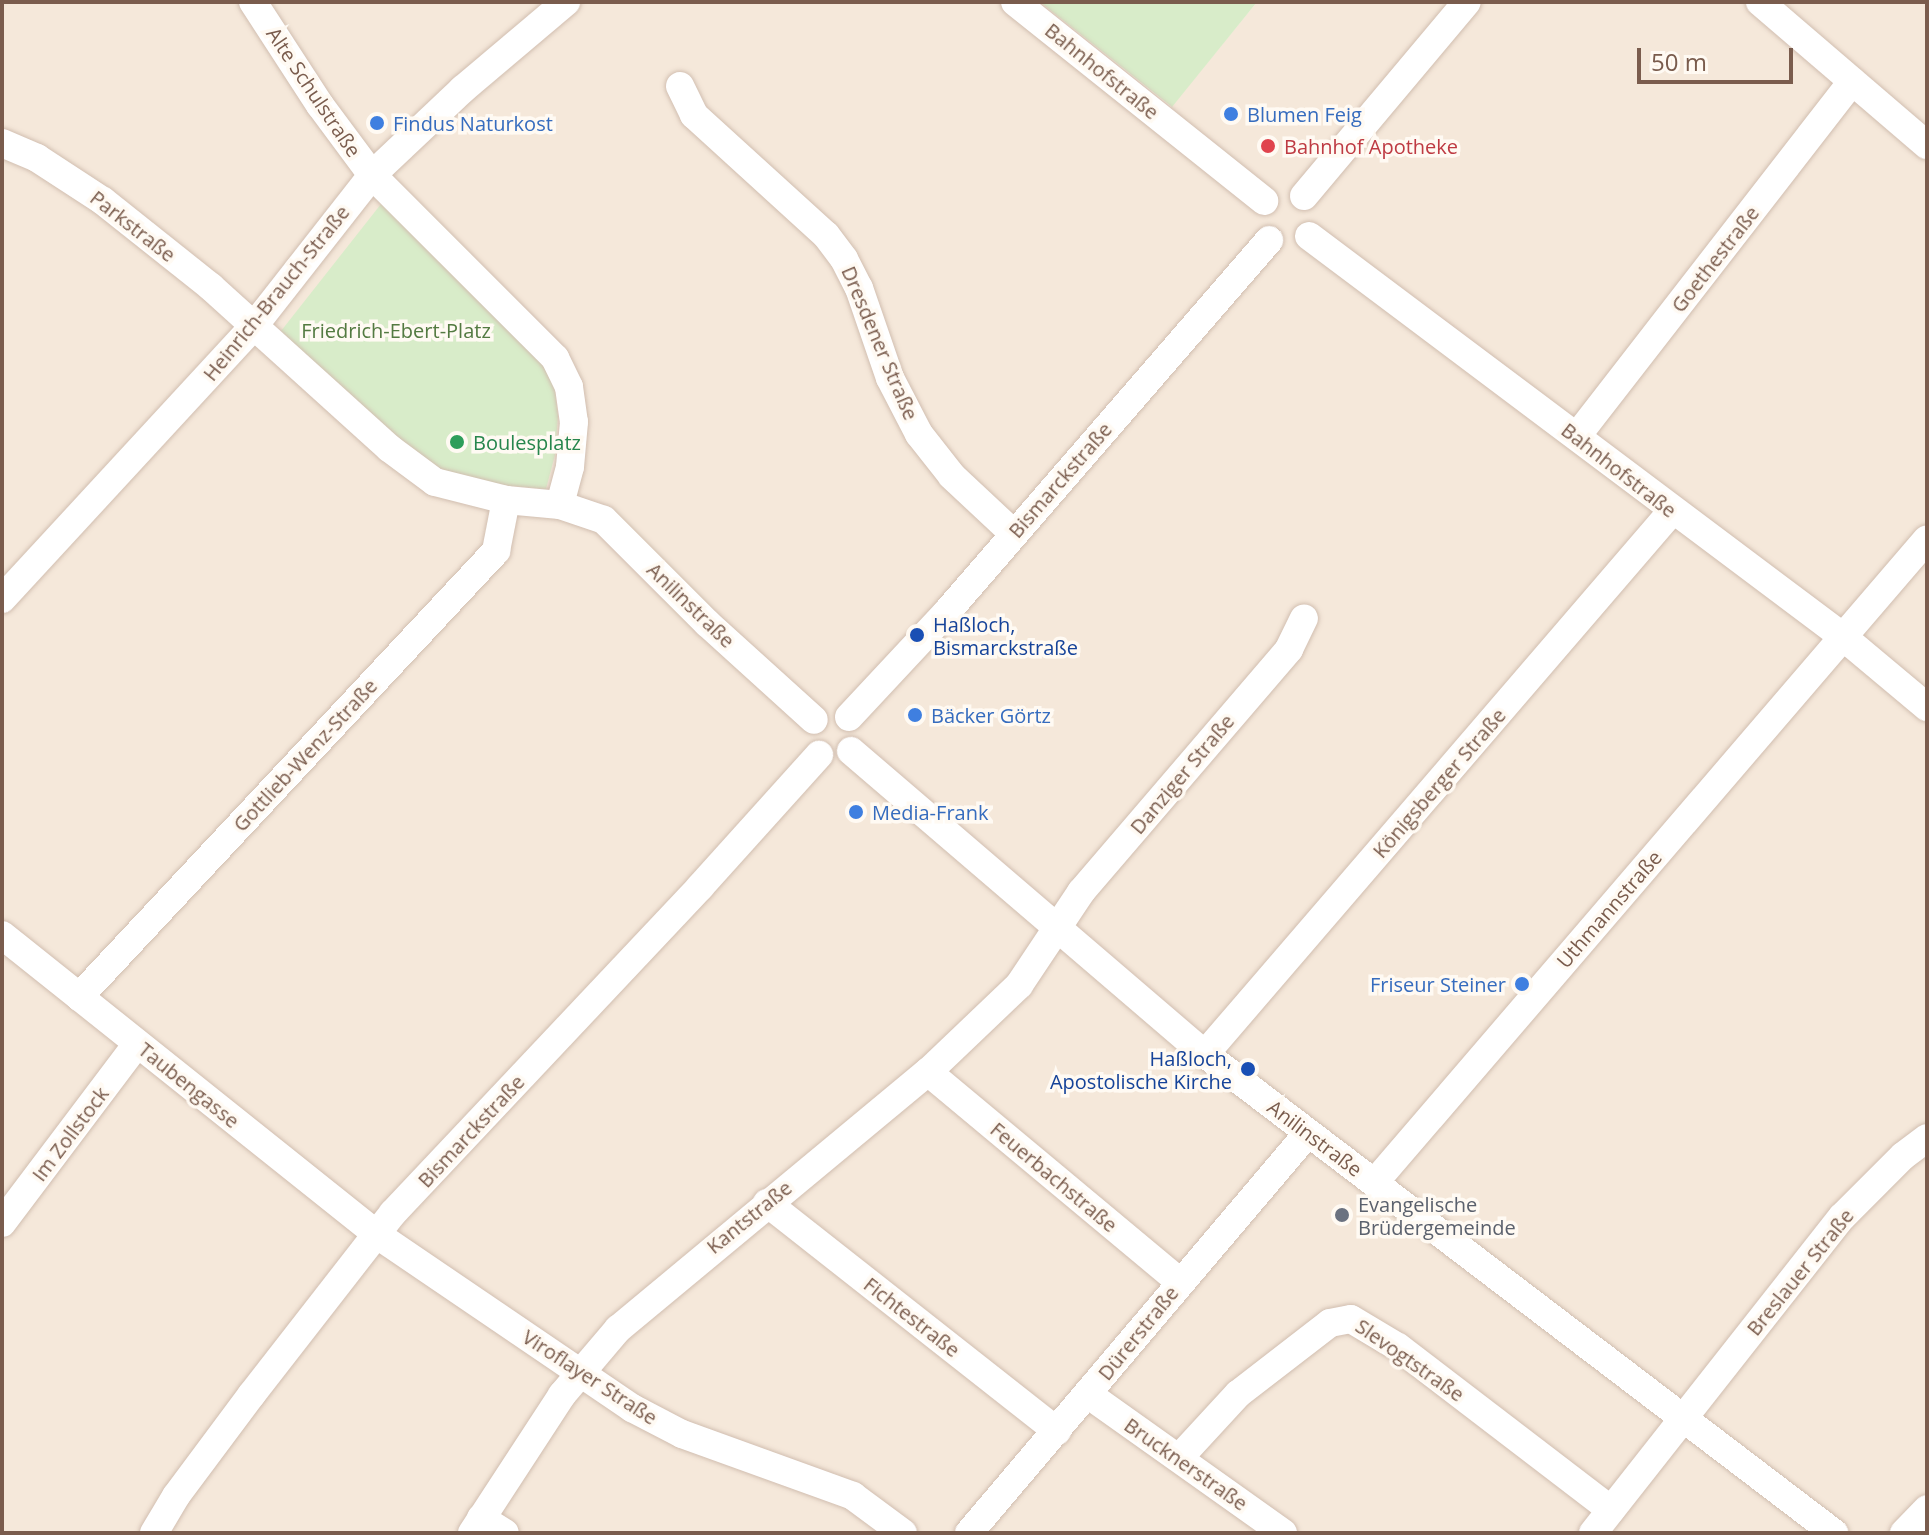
<!DOCTYPE html>
<meta charset="utf-8">
<style>
body{margin:0}
#map{position:relative;width:1929px;height:1535px;overflow:hidden;background:#fdf6ec;font-family:"Open Sans",sans-serif}
div>[style]{position:absolute}
.residential>*{inset:0;background:#f5e8da}
.green>*{inset:0;background:#d8ecc9}
.roads{filter:drop-shadow(0 0 2px #d1beb0) drop-shadow(0 0 2px #d1beb0)}
.minor>*{height:28px;margin:-14px;padding:0 14px;transform-origin:14px;border-radius:14px;background:#fff}
.dots>*{width:22px;height:22px;translate:-50% -50%;box-sizing:border-box;border:4px solid #fffaf3;border-radius:50%}
span{translate:-50% -50%;white-space:nowrap;text-align:center;line-height:1.15;-webkit-text-stroke:7px #fffaf3;paint-order:stroke}
.street-label{font-size:20px;color:#7a5c4d}
.shop-label{font-size:20px;color:#366cbe}
.left{translate:0 -50%;text-align:left}
.right{translate:-100% -50%;text-align:right}
.health-label{font-size:20px;color:#be3a42}
.park-label{font-size:20px;color:#537a41}
.leisure-label{font-size:20px;color:#27864d}
.transit-label{font-size:20px;color:#164399}
.worship-label{font-size:20px;color:#5b616d}
.frame{position:absolute;inset:0;border:4px solid #7a5c4d;pointer-events:none}
.scale{position:absolute;left:1637px;top:48px;width:156px;height:36px;box-sizing:border-box;border:4px solid #7a5c4d;border-top:0;padding-left:10px;font-size:24px;line-height:28px;white-space:nowrap;color:#7a5c4d;-webkit-text-stroke:6px #fffaf3;paint-order:stroke}
</style>
<div id="map">
<div class="residential">
<i style="clip-path:polygon(2px 2px,1040px 2px,1171px 107px,1257px 2px,1927px 2px,1927px 1533px,2px 1533px)"></i>
</div>
<div class="green">
<i style="clip-path:polygon(1040px 2px,1257px 2px,1172px 107px)"></i>
<i style="clip-path:polygon(381px 204px,542px 360px,554px 385px,558px 416px,555px 455px,546px 489px,498px 485px,436px 469px,395px 439px,281px 331px)"></i>
</div>
<div class="roads">
<div class="minor">
<i style="left:253px;top:2px;width:123px;rotate:57deg"></i>
<i style="left:320px;top:105px;width:87px;rotate:53.4deg"></i>
<i style="left:372px;top:175px;width:259px;rotate:45deg"></i>
<i style="left:555px;top:358px;width:32px;rotate:64deg"></i>
<i style="left:569px;top:387px;width:35px;rotate:82deg"></i>
<i style="left:574px;top:422px;width:45px;rotate:95.1deg"></i>
<i style="left:570px;top:467px;width:39px;rotate:105deg"></i>
<i style="left:1015px;top:2px;width:319px;rotate:38.6deg"></i>
<i style="left:1760px;top:2px;width:220px;rotate:40.6deg"></i>
<i style="left:680px;top:86px;width:32px;rotate:64deg"></i>
<i style="left:694px;top:115px;width:178px;rotate:42.3deg"></i>
<i style="left:826px;top:235px;width:30px;rotate:53deg"></i>
<i style="left:844px;top:259px;width:33px;rotate:63deg"></i>
<i style="left:859px;top:288px;width:95px;rotate:71deg"></i>
<i style="left:890px;top:378px;width:63px;rotate:62.6deg"></i>
<i style="left:919px;top:434px;width:53px;rotate:51.8deg"></i>
<i style="left:952px;top:476px;width:83px;rotate:43.1deg"></i>
<i style="left:2px;top:143px;width:38px;rotate:23deg"></i>
<i style="left:37px;top:158px;width:79px;rotate:33.1deg"></i>
<i style="left:103px;top:201px;width:138px;rotate:38.5deg"></i>
<i style="left:211px;top:287px;width:240px;rotate:42.1deg"></i>
<i style="left:389px;top:448px;width:57px;rotate:36.5deg"></i>
<i style="left:435px;top:482px;width:73px;rotate:14.2deg"></i>
<i style="left:506px;top:500px;width:54px;rotate:5.3deg"></i>
<i style="left:560px;top:505px;width:46px;rotate:18.8deg"></i>
<i style="left:604px;top:520px;width:146px;rotate:45deg"></i>
<i style="left:707px;top:623px;width:144px;rotate:42.2deg"></i>
<i style="left:1304px;top:196px;width:253px;rotate:-50deg"></i>
<i style="left:1309px;top:236px;width:666px;rotate:36.89deg"></i>
<i style="left:1842px;top:636px;width:111px;rotate:39.9deg"></i>
<i style="left:1577px;top:436px;width:449px;rotate:-52.2deg"></i>
<i style="left:2px;top:599px;width:370px;rotate:-47.3deg"></i>
<i style="left:253px;top:327px;width:193px;rotate:-51.9deg"></i>
<i style="left:372px;top:175px;width:125px;rotate:-43.4deg"></i>
<i style="left:463px;top:89px;width:135px;rotate:-40.2deg"></i>
<i style="left:849px;top:717px;width:144px;rotate:-47deg"></i>
<i style="left:947px;top:612px;width:492px;rotate:-49.1deg"></i>
<i style="left:851px;top:751px;width:466px;rotate:40.6deg"></i>
<i style="left:1205px;top:1054px;width:791px;rotate:37.29deg"></i>
<i style="left:2px;top:935px;width:479px;rotate:38.6deg"></i>
<i style="left:376px;top:1234px;width:310px;rotate:34.2deg"></i>
<i style="left:632px;top:1408px;width:56px;rotate:27.5deg"></i>
<i style="left:682px;top:1434px;width:182px;rotate:19.9deg"></i>
<i style="left:853px;top:1496px;width:62px;rotate:36.5deg"></i>
<i style="left:79px;top:997px;width:611px;rotate:-46.92deg"></i>
<i style="left:496px;top:551px;width:52px;rotate:-78.9deg"></i>
<i style="left:1205px;top:1054px;width:716px;rotate:-49.3deg"></i>
<i style="left:928px;top:1072px;width:328px;rotate:39.8deg"></i>
<i style="left:1375px;top:1182px;width:847px;rotate:-49.35deg"></i>
<i style="left:767px;top:1203px;width:369px;rotate:38.2deg"></i>
<i style="left:2px;top:1223px;width:224px;rotate:-53deg"></i>
<i style="left:1089px;top:1395px;width:238px;rotate:35.4deg"></i>
<i style="left:1179px;top:1458px;width:87px;rotate:-47.3deg"></i>
<i style="left:1238px;top:1394px;width:116px;rotate:-37.7deg"></i>
<i style="left:1330px;top:1323px;width:21px;rotate:-11deg"></i>
<i style="left:1351px;top:1319px;width:55px;rotate:30.8deg"></i>
<i style="left:1398px;top:1347px;width:268px;rotate:37.4deg"></i>
<i style="left:481px;top:1518px;width:28px;rotate:32deg"></i>
<i style="left:154px;top:1533px;width:43px;rotate:-59.3deg"></i>
<i style="left:176px;top:1496px;width:127px;rotate:-53.3deg"></i>
<i style="left:252px;top:1394px;width:229px;rotate:-52.1deg"></i>
<i style="left:393px;top:1213px;width:448px;rotate:-46.7deg"></i>
<i style="left:700px;top:887px;width:178px;rotate:-48deg"></i>
<i style="left:472px;top:1533px;width:165px;rotate:-56.9deg"></i>
<i style="left:562px;top:1395px;width:87px;rotate:-49.7deg"></i>
<i style="left:618px;top:1329px;width:403px;rotate:-39.7deg"></i>
<i style="left:928px;top:1072px;width:126px;rotate:-43.7deg"></i>
<i style="left:1019px;top:985px;width:112px;rotate:-56.3deg"></i>
<i style="left:1081px;top:892px;width:320px;rotate:-49.4deg"></i>
<i style="left:1289px;top:649px;width:34px;rotate:-64deg"></i>
<i style="left:969px;top:1533px;width:524px;rotate:-49.72deg"></i>
<i style="left:1593px;top:1533px;width:402px;rotate:-51.8deg"></i>
<i style="left:1842px;top:1217px;width:86px;rotate:-45deg"></i>
<i style="left:1903px;top:1156px;width:30px;rotate:-37deg"></i>
<i style="left:1904px;top:1533px;width:33px;rotate:-46deg"></i>
</div>
</div>
<div class="dots">
<i style="left:1231px;top:114px;background:#3f7fe0"></i>
<i style="left:377px;top:123px;background:#3f7fe0"></i>
<i style="left:1268px;top:146px;background:#e0444e"></i>
<i style="left:457px;top:442px;background:#2e9e5b"></i>
<i style="left:917px;top:635px;background:#1a4fb4"></i>
<i style="left:915px;top:715px;background:#3f7fe0"></i>
<i style="left:856px;top:812px;background:#3f7fe0"></i>
<i style="left:1522px;top:984px;background:#3f7fe0"></i>
<i style="left:1248px;top:1069px;background:#1a4fb4"></i>
<i style="left:1342px;top:1215px;background:#6b7280"></i>
</div>
<div class="street-label">
<span style="left:1102px;top:71px;rotate:39deg">Bahnhofstraße</span>
<span style="left:314px;top:92px;rotate:56deg">Alte Schulstraße</span>
<span style="left:133px;top:226px;rotate:38deg">Parkstraße</span>
<span style="left:1715px;top:259px;rotate:-52deg">Goethestraße</span>
<span style="left:276px;top:293px;rotate:-51deg">Heinrich-Brauch-Straße</span>
<span style="left:880px;top:343px;rotate:67deg">Dresdener Straße</span>
<span style="left:1619px;top:470px;rotate:38deg">Bahnhofstraße</span>
<span style="left:1060px;top:480px;rotate:-49deg">Bismarckstraße</span>
<span style="left:691px;top:605px;rotate:44deg">Anilinstraße</span>
<span style="left:305px;top:755px;rotate:-47deg">Gottlieb-Wenz-Straße</span>
<span style="left:1182px;top:774px;rotate:-50deg">Danziger Straße</span>
<span style="left:1439px;top:783px;rotate:-49deg">Königsberger Straße</span>
<span style="left:1609px;top:909px;rotate:-49deg">Uthmannstraße</span>
<span style="left:189px;top:1085px;rotate:39deg">Taubengasse</span>
<span style="left:471px;top:1131px;rotate:-47deg">Bismarckstraße</span>
<span style="left:70px;top:1134px;rotate:-53deg">Im Zollstock</span>
<span style="left:1315px;top:1138px;rotate:37deg">Anilinstraße</span>
<span style="left:1054px;top:1177px;rotate:40deg">Feuerbachstraße</span>
<span style="left:749px;top:1217px;rotate:-39deg">Kantstraße</span>
<span style="left:1800px;top:1272px;rotate:-51deg">Breslauer Straße</span>
<span style="left:912px;top:1317px;rotate:38deg">Fichtestraße</span>
<span style="left:1138px;top:1333px;rotate:-51deg">Dürerstraße</span>
<span style="left:1410px;top:1360px;rotate:35deg">Slevogtstraße</span>
<span style="left:590px;top:1377px;rotate:33deg">Viroflayer Straße</span>
<span style="left:1186px;top:1464px;rotate:35deg">Brucknerstraße</span>
</div>
<div class="shop-label">
<span class="left" style="left:1247px;top:114px">Blumen Feig</span>
<span class="left" style="left:393px;top:123px">Findus Naturkost</span>
<span class="left" style="left:931px;top:715px">Bäcker Görtz</span>
<span class="left" style="left:872px;top:812px">Media-Frank</span>
<span class="right" style="left:1506px;top:984px">Friseur Steiner</span>
</div>
<div class="health-label">
<span class="left" style="left:1284px;top:146px">Bahnhof Apotheke</span>
</div>
<div class="park-label">
<span style="left:396px;top:330px">Friedrich-Ebert-Platz</span>
</div>
<div class="leisure-label">
<span class="left" style="left:473px;top:442px">Boulesplatz</span>
</div>
<div class="transit-label">
<span class="left" style="left:933px;top:636px">Haßloch,<br>Bismarckstraße</span>
<span class="right" style="left:1232px;top:1070px">Haßloch,<br>Apostolische Kirche</span>
</div>
<div class="worship-label">
<span class="left" style="left:1358px;top:1216px">Evangelische<br>Brüdergemeinde</span>
</div>
<div class="frame"></div>
<div class="scale">50 m</div>
</div>
